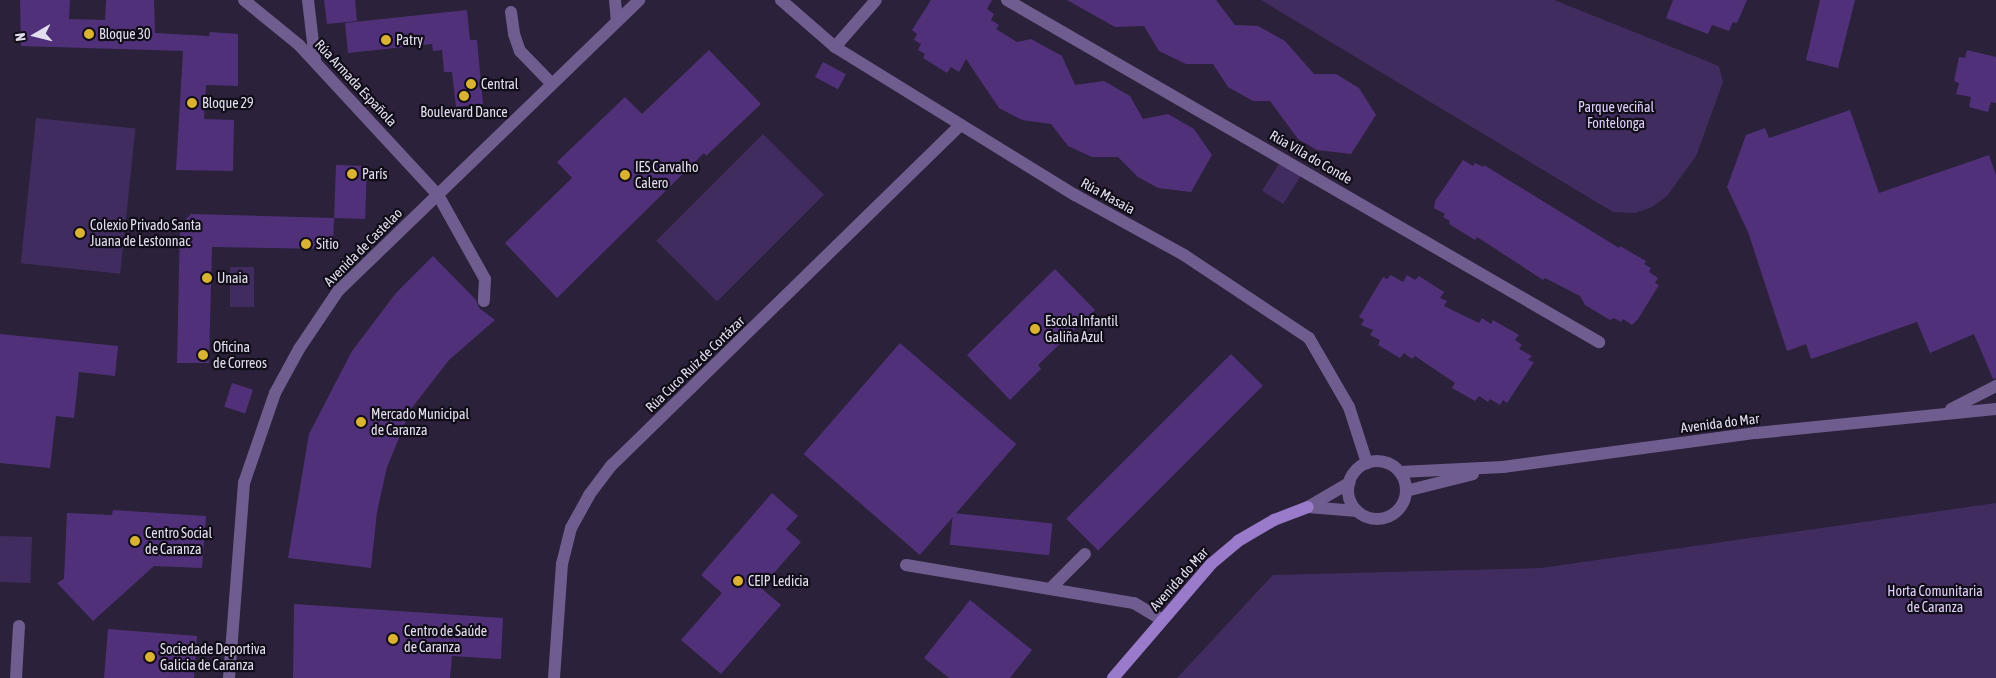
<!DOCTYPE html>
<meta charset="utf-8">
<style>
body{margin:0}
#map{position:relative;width:1996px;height:678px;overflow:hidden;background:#2b213a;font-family:"Asap Condensed",sans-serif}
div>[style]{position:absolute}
.green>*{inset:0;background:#412c5f;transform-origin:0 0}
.building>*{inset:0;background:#503179;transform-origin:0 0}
.lane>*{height:12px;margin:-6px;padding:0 6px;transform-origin:6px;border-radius:6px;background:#705d8f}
.street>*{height:12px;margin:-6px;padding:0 6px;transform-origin:6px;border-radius:6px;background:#705d8f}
.street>.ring{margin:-6px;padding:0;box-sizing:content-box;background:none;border:12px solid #705d8f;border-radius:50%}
.secondary>*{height:12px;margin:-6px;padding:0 6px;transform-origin:6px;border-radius:6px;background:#9a7bcb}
.dots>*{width:14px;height:14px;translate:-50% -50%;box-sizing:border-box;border:2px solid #110d18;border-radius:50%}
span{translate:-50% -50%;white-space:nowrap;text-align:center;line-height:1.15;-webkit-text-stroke:4.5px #110d18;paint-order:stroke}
.poi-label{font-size:14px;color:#e3deee}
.left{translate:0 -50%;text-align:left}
.street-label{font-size:14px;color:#e3deee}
.park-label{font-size:14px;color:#dfd1fb}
.north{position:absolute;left:10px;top:10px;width:50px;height:50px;-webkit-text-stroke:4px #110d18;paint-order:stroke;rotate:262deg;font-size:14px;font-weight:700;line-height:20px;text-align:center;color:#e3deee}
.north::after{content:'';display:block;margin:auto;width:18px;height:22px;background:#e3deee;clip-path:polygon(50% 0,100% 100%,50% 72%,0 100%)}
</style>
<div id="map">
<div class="green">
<i style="clip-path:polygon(1261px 0,1554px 0,1719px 66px,1723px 82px,1696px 156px,1667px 196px,1652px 207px,1635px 213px,1613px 212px)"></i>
<i style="left:36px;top:118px;width:100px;height:146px;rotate:6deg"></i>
<i style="left:763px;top:134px;width:86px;height:151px;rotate:45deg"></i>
<i style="left:1280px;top:162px;width:25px;height:34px;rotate:32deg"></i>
<i style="left:230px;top:267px;width:24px;height:40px"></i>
<i style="clip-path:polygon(1996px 503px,1996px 678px,1177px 678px,1273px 575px,1541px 568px)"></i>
<i style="left:0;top:536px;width:32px;height:46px;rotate:2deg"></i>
</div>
<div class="building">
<i style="clip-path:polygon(20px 0,70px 0,69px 19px,105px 20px,106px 0,154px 0,155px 33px,209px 36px,210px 32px,238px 34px,238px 86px,206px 85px,204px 119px,234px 120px,233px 171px,176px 170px,183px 51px,21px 46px)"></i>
<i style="clip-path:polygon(324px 0,355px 0,357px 21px,327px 24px)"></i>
<i style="clip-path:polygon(931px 0,992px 0,987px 9px,994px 14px,991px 20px,999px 25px,996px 29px,1017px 42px,1031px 39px,1062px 56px,1075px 85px,1104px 81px,1130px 96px,1143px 119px,1168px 114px,1194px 129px,1212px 155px,1191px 192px,1158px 188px,1138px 177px,1118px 157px,1092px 157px,1068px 146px,1051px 124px,1022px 120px,999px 108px,966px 59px,959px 72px,951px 67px,947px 73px,923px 58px,925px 54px,918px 50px,921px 44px,914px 40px,917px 34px,912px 30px)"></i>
<i style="clip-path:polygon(1067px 0,1216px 0,1235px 25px,1258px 26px,1285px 41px,1314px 74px,1336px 74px,1359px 88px,1376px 115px,1351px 154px,1317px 150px,1298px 139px,1270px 101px,1253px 101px,1228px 87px,1213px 64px,1186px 64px,1159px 51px,1144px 26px,1115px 27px)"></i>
<i style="clip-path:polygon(1673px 0,1747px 0,1737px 23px,1733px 22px,1729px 31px,1712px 25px,1708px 34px,1666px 18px)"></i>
<i style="clip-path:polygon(1820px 0,1855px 0,1838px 68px,1806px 60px)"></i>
<i style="clip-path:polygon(467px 10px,470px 40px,477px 40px,483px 104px,456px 107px,452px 72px,444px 72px,442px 50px,433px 51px,432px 44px,348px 53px,345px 23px)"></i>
<i style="clip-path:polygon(709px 50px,761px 104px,706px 156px,704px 153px,557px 298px,505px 243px,572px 178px,557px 162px,625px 97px,642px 114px)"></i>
<i style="clip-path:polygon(1967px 50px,1996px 57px,1996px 103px,1991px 102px,1988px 112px,1969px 107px,1971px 97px,1956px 94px,1959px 83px,1954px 81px,1959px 57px,1965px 58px)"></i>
<i style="left:823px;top:62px;width:26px;height:17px;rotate:28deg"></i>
<i style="clip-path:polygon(1850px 110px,1879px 193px,1989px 155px,1996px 175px,1996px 378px,1993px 379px,1974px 334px,1930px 353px,1917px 322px,1811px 359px,1806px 344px,1787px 351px,1748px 232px,1727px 187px,1746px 135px,1765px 128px,1769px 138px)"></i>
<i style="clip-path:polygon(1463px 160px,1473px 166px,1475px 163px,1483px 167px,1484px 165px,1619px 248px,1620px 246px,1646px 261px,1644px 264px,1651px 268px,1649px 272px,1658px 278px,1655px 283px,1659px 285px,1638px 319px,1632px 325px,1623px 319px,1621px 322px,1614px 318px,1610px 320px,1585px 305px,1580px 296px,1545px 278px,1543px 280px,1485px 242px,1477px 237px,1475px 240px,1449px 224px,1450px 221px,1443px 217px,1445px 214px,1434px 208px,1435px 201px)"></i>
<i style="left:336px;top:165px;width:31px;height:53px;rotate:2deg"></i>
<i style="clip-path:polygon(191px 214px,334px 218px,333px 249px,212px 247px,209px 363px,177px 363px,180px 225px)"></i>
<i style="clip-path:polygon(433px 256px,476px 300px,479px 308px,495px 320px,449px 360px,411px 409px,387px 467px,377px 512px,371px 568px,288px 558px,309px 434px,352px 351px,396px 293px)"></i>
<i style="clip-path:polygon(1055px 269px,1095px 310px,1038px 365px,1041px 369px,1010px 400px,967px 355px)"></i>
<i style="clip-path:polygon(1391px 275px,1403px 282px,1407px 275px,1415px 280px,1419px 276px,1444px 292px,1440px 298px,1447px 301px,1444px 306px,1479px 323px,1482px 318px,1491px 324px,1493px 320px,1519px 335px,1515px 340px,1522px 345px,1519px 349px,1532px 356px,1528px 360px,1534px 362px,1507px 403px,1503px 400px,1500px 405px,1490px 399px,1488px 402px,1479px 396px,1475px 401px,1452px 388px,1455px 383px,1415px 356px,1412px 359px,1404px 353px,1400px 358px,1378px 345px,1380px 340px,1370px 335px,1373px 330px,1361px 325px,1364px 320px,1359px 317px,1383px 277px,1387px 279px)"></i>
<i style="clip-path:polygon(0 334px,118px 346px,115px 376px,79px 372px,74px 418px,56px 416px,50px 468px,0 463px)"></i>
<i style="left:900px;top:343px;width:154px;height:147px;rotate:41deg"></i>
<i style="left:1231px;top:354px;width:45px;height:233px;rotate:45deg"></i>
<i style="left:232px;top:383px;width:22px;height:25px;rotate:18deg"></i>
<i style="clip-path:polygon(772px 493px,798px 516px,786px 529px,801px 542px,761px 588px,781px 605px,721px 674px,681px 640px,722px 593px,701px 575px)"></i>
<i style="clip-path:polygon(113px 510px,206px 516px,202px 568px,154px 566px,93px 621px,57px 583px,64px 579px,67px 513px,112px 515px)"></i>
<i style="left:953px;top:513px;width:100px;height:32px;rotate:6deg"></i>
<i style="clip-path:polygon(970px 600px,1032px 650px,1010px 678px,949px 678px,924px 658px)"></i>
<i style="clip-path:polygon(294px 604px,503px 618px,501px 659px,452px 656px,450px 678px,293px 678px)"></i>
<i style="clip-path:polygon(108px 629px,197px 636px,194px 678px,104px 678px)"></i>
</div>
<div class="lane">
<i style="left:308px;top:0;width:60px;rotate:83.3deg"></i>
<i style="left:511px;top:12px;width:22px;rotate:82deg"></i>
<i style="left:514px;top:34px;width:18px;rotate:71deg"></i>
<i style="left:520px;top:51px;width:46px;rotate:45.9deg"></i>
<i style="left:438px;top:195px;width:96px;rotate:60.8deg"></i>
<i style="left:485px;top:279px;width:22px;rotate:93deg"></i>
<i style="left:906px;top:565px;width:231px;rotate:9.5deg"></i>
<i style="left:1134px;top:603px;width:33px;rotate:31deg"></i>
<i style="left:1051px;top:588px;width:48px;rotate:-45deg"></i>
<i style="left:16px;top:678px;width:52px;rotate:-86.7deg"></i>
</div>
<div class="street">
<i style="left:244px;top:0;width:71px;rotate:39.3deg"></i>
<i style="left:299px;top:45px;width:205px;rotate:47.2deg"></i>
<i style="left:615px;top:0;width:21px;rotate:85deg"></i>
<i style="left:781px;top:0;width:72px;rotate:41deg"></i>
<i style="left:835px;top:47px;width:282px;rotate:31.7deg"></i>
<i style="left:1075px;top:195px;width:124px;rotate:28.8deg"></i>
<i style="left:1184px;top:255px;width:150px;rotate:33.6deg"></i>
<i style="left:1309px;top:338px;width:80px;rotate:59.9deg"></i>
<i style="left:1349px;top:407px;width:59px;rotate:72.2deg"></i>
<i style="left:1007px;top:0;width:684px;rotate:30.02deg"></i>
<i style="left:835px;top:47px;width:62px;rotate:-48.9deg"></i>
<i style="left:1951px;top:409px;width:51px;rotate:-27.1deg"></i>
<i class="ring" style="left:1348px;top:461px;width:46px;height:46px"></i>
<i style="left:1400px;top:472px;width:103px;rotate:-2.8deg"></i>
<i style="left:1503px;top:467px;width:255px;rotate:-7.7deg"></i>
<i style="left:1756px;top:433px;width:241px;rotate:-5.7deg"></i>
<i style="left:1406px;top:491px;width:69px;rotate:-14.2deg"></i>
<i style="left:1308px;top:507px;width:49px;rotate:4.7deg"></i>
<i style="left:1308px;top:507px;width:48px;rotate:-30.3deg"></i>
<i style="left:229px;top:678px;width:196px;rotate:-85.6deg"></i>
<i style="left:244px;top:483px;width:95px;rotate:-71deg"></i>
<i style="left:275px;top:393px;width:50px;rotate:-61.4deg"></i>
<i style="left:299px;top:349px;width:70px;rotate:-56.1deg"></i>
<i style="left:338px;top:291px;width:419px;rotate:-44deg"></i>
<i style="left:554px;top:678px;width:114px;rotate:-86deg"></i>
<i style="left:562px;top:564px;width:37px;rotate:-76deg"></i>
<i style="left:571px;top:528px;width:38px;rotate:-61deg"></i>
<i style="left:589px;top:495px;width:38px;rotate:-53deg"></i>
<i style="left:612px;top:465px;width:487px;rotate:-44.3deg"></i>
</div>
<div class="secondary">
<i style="left:1113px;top:678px;width:150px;rotate:-49.3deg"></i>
<i style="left:1211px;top:564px;width:35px;rotate:-40deg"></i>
<i style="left:1238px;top:541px;width:42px;rotate:-30.3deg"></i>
<i style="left:1274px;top:520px;width:36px;rotate:-21deg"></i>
</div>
<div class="dots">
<i style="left:89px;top:34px;background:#dab333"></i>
<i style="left:386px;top:40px;background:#dab333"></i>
<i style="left:471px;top:84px;background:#dab333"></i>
<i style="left:464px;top:96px;background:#dab333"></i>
<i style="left:192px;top:103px;background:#dab333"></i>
<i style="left:352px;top:174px;background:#dab333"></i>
<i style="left:625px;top:175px;background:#dab333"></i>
<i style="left:80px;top:233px;background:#dab333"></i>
<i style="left:306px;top:244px;background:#dab333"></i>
<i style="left:207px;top:278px;background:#dab333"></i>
<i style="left:1035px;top:329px;background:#dab333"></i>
<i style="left:203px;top:355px;background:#dab333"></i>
<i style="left:361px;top:422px;background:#dab333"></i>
<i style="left:135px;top:541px;background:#dab333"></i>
<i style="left:738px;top:581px;background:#dab333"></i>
<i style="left:393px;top:639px;background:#dab333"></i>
<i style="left:150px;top:657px;background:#dab333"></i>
</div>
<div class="poi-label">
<span class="left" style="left:99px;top:34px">Bloque 30</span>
<span class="left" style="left:396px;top:40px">Patry</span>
<span class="left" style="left:481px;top:84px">Central</span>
<span class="left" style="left:202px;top:103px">Bloque 29</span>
<span style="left:464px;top:112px">Boulevard Dance</span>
<span class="left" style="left:635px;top:175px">IES Carvalho<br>Calero</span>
<span class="left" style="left:362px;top:174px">París</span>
<span class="left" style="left:90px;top:233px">Colexio Privado Santa<br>Juana de Lestonnac</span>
<span class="left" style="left:316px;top:244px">Sitio</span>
<span class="left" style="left:217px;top:278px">Unaia</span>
<span class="left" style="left:1045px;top:329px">Escola Infantil<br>Galiña Azul</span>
<span class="left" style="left:213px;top:355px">Oficina<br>de Correos</span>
<span class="left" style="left:371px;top:422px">Mercado Municipal<br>de Caranza</span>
<span class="left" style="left:145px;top:541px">Centro Social<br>de Caranza</span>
<span class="left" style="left:748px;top:581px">CEIP Ledicia</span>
<span class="left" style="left:404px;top:639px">Centro de Saúde<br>de Caranza</span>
<span class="left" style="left:160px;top:657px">Sociedade Deportiva<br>Galicia de Caranza</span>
</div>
<div class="street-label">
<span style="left:356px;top:83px;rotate:47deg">Rúa Armada Española</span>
<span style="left:1311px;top:157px;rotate:30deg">Rúa Vila do Conde</span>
<span style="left:1108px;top:196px;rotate:29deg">Rúa Masaia</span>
<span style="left:363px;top:247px;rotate:-45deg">Avenida de Castelao</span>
<span style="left:695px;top:364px;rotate:-44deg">Rúa Cuco Ruiz de Cortázar</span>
<span style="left:1720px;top:423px;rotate:-7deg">Avenida do Mar</span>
<span style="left:1179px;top:579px;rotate:-48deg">Avenida do Mar</span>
</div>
<div class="park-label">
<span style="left:1616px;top:115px">Parque veciñal<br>Fontelonga</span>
<span style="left:1935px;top:599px">Horta Comunitaria<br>de Caranza</span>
</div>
<div class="north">N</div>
</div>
